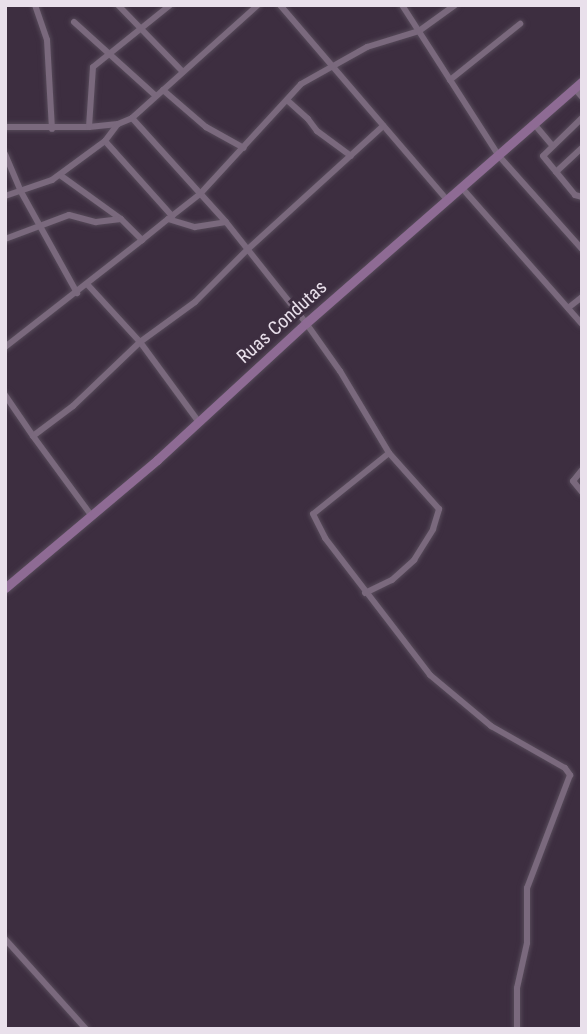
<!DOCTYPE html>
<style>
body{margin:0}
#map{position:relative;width:587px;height:1034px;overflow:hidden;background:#3d2e40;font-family:"Roboto Condensed",sans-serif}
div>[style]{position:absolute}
.roads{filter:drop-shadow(0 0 2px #574b5a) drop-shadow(0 0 2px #574b5a)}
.street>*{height:6px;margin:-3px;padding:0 3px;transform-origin:3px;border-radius:3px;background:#7a697d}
.secondary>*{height:9px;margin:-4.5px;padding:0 4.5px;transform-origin:4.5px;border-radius:4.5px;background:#8e6b94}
span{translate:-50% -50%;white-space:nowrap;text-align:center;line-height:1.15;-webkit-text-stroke:6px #3d2e40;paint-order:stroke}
.street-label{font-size:19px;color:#e9e0eb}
.frame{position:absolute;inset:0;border:7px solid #e9e0eb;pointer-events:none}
</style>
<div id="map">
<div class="roads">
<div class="street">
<i style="left:35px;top:5px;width:37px;rotate:71deg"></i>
<i style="left:47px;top:40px;width:89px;rotate:86.8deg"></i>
<i style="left:118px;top:5px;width:93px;rotate:45.9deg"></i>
<i style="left:280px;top:5px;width:258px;rotate:49.4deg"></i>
<i style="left:402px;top:5px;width:179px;rotate:57.3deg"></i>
<i style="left:499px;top:156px;width:125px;rotate:48.3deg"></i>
<i style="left:74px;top:22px;width:110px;rotate:42.1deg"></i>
<i style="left:450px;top:80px;width:90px;rotate:-38.7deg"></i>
<i style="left:574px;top:88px;width:12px;rotate:48deg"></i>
<i style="left:163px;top:90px;width:57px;rotate:40.7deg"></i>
<i style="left:206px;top:127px;width:43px;rotate:28.9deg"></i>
<i style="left:287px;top:100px;width:28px;rotate:42deg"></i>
<i style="left:308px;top:119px;width:15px;rotate:53deg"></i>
<i style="left:317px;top:131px;width:42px;rotate:36.3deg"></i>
<i style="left:132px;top:118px;width:169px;rotate:-41.9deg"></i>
<i style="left:582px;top:118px;width:54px;rotate:135.7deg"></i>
<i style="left:543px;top:156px;width:50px;rotate:50.6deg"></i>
<i style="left:575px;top:195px;width:7px;rotate:16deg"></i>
<i style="left:535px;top:125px;width:26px;rotate:50deg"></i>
<i style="left:5px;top:127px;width:84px"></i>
<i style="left:89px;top:127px;width:29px;rotate:-6deg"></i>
<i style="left:118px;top:124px;width:15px;rotate:-23deg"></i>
<i style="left:132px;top:118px;width:140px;rotate:47.9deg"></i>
<i style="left:226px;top:222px;width:129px;rotate:51.6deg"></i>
<i style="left:306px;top:323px;width:59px;rotate:54.7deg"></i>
<i style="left:340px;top:371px;width:96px;rotate:59.1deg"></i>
<i style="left:389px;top:453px;width:97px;rotate:141.2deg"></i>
<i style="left:313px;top:514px;width:27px;rotate:63deg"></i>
<i style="left:325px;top:538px;width:173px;rotate:52.5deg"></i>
<i style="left:430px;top:675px;width:80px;rotate:39.9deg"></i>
<i style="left:491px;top:726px;width:85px;rotate:29.6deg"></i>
<i style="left:565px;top:768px;width:9px;rotate:54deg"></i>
<i style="left:570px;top:775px;width:121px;rotate:110.8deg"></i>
<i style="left:527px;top:888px;width:55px;rotate:90deg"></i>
<i style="left:527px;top:943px;width:46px;rotate:102.5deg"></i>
<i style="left:517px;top:988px;width:41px;rotate:90deg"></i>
<i style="left:89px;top:127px;width:60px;rotate:-86.2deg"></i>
<i style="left:93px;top:67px;width:99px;rotate:-38.8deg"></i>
<i style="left:105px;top:141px;width:101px;rotate:48.2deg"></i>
<i style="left:5px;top:154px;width:39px;rotate:67deg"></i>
<i style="left:20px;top:190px;width:118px;rotate:61deg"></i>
<i style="left:556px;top:172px;width:35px;rotate:-43deg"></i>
<i style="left:60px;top:175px;width:75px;rotate:35.8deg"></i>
<i style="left:462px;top:188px;width:181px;rotate:48.6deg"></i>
<i style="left:5px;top:196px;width:50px;rotate:-18.8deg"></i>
<i style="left:52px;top:180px;width:66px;rotate:-36.3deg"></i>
<i style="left:105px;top:141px;width:21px;rotate:-53deg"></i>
<i style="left:168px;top:219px;width:41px;rotate:-38deg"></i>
<i style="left:200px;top:194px;width:149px;rotate:-47.4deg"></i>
<i style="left:301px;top:84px;width:76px;rotate:-29.3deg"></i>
<i style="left:367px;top:47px;width:54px;rotate:-17.1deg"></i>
<i style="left:419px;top:31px;width:44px;rotate:-35.8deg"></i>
<i style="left:5px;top:239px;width:68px;rotate:-20.6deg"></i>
<i style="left:69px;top:215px;width:28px;rotate:15deg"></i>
<i style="left:96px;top:222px;width:25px;rotate:-7deg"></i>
<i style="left:121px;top:219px;width:30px;rotate:45deg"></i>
<i style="left:142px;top:240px;width:33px;rotate:-39deg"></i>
<i style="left:168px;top:219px;width:28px;rotate:17deg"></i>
<i style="left:195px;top:227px;width:31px;rotate:-9deg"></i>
<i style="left:87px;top:284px;width:79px;rotate:47.6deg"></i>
<i style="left:140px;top:342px;width:98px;rotate:53.7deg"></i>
<i style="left:568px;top:308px;width:18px;rotate:-38deg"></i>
<i style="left:5px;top:347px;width:174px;rotate:-38deg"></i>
<i style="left:5px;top:395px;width:50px;rotate:55.7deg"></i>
<i style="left:582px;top:470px;width:14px;rotate:129deg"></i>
<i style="left:573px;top:481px;width:14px;rotate:51deg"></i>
<i style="left:91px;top:515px;width:98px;rotate:-126.3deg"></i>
<i style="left:33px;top:436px;width:50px;rotate:-36.9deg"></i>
<i style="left:73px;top:406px;width:93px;rotate:-43.7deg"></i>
<i style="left:140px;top:342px;width:68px;rotate:-36deg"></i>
<i style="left:195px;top:302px;width:75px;rotate:-45deg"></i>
<i style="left:248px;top:249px;width:183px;rotate:-42.3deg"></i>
<i style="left:365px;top:593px;width:30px;rotate:-26deg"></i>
<i style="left:392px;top:580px;width:30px;rotate:-42deg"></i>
<i style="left:414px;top:560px;width:36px;rotate:-58deg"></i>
<i style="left:433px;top:529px;width:21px;rotate:-73deg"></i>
<i style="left:439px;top:509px;width:75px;rotate:-131.8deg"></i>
<i style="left:5px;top:939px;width:121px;rotate:48deg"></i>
</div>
<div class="secondary">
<i style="left:5px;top:588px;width:199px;rotate:-40.1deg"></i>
<i style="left:157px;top:460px;width:202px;rotate:-42.6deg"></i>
<i style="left:306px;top:323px;width:367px;rotate:-41.2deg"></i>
</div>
</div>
<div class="street-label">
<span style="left:282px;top:322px;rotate:-42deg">Ruas Condutas</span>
</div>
<div class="frame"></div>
</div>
